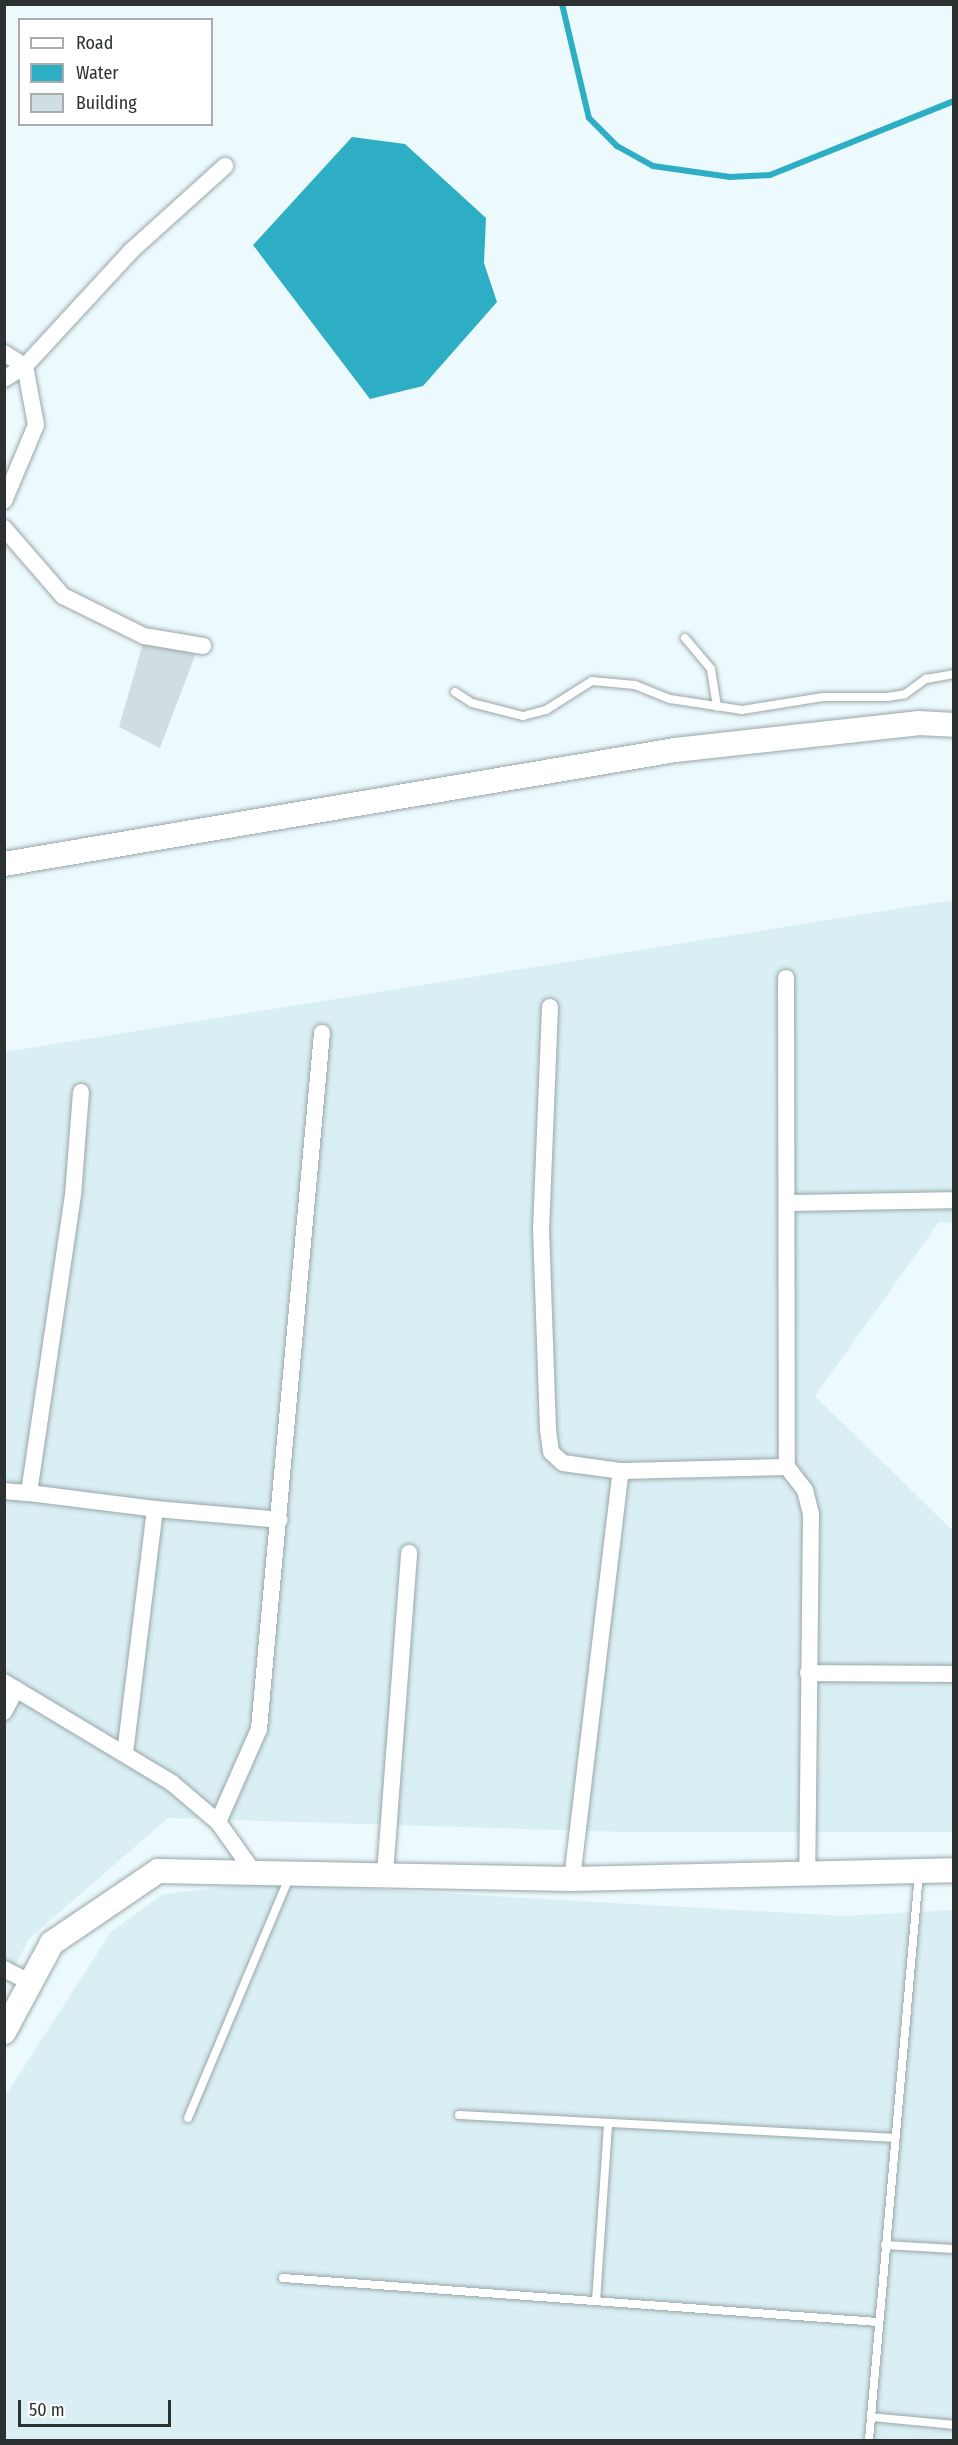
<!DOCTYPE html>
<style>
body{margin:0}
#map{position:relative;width:958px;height:2445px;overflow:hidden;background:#ecfafd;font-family:"Fira Sans Condensed",sans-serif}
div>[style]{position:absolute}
.built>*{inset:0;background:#d9eff4}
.water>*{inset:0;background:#2eaec4}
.stream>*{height:6px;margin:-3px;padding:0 3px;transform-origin:3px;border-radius:3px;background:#2eaec4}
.building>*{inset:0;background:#d1dee1}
.roads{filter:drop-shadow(0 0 2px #99a6a8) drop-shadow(0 0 2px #99a6a8)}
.lane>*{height:8px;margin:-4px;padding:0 4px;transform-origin:4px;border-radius:4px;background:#fff}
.street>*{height:16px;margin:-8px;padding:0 8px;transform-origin:8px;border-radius:8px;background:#fff}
.secondary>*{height:24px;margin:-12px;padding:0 12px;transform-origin:12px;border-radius:12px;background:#fff}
span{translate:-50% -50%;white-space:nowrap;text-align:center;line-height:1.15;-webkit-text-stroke:4.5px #fff;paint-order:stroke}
.frame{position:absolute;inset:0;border:6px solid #2c3132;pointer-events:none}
.legend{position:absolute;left:18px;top:18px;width:195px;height:108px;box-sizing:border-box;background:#fff;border:2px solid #abadad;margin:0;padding:8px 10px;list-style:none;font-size:18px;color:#2c3132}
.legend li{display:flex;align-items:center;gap:12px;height:30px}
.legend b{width:30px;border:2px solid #abadad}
.scale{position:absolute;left:18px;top:2400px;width:153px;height:27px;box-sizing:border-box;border:3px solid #2c3132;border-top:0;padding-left:8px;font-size:18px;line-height:21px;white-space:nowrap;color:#2c3132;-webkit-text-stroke:4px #fff;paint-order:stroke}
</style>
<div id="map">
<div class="built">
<i style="clip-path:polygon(953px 900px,953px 1223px,939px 1222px,815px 1396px,953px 1531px,953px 1832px,625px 1832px,168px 1818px,30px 1938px,5px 1983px,5px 1052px)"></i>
<i style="clip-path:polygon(261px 1883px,844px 1916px,953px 1910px,953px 2440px,5px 2440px,4px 2098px,111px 1932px,163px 1894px)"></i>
</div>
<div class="water">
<i style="clip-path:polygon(352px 137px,405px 144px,486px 218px,484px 263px,497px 302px,423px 386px,370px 399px,253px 245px)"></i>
</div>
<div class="stream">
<i style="left:562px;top:4px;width:117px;rotate:76.7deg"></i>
<i style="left:589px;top:118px;width:40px;rotate:45deg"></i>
<i style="left:617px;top:146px;width:41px;rotate:29.1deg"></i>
<i style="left:653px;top:166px;width:78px;rotate:8.1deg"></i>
<i style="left:730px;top:177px;width:40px;rotate:-2.9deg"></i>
<i style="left:770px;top:175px;width:198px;rotate:-21.9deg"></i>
</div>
<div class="building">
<i style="clip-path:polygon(144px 640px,196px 653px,160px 748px,119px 727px)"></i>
</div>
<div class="roads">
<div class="lane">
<i style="left:685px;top:638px;width:40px;rotate:50deg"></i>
<i style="left:711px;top:669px;width:38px;rotate:81deg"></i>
<i style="left:455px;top:692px;width:20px;rotate:33deg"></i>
<i style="left:472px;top:703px;width:53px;rotate:14.3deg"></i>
<i style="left:523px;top:716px;width:24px;rotate:-15deg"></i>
<i style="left:546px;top:710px;width:54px;rotate:-32.2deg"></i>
<i style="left:592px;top:681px;width:43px;rotate:5.3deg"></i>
<i style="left:635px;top:685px;width:38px;rotate:22deg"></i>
<i style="left:670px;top:699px;width:73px;rotate:8.7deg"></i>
<i style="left:742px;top:710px;width:82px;rotate:-9.1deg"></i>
<i style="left:823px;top:697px;width:64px"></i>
<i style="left:887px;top:697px;width:18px;rotate:-9deg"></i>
<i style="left:905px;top:694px;width:26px;rotate:-36deg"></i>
<i style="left:926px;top:679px;width:28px;rotate:-10deg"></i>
<i style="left:459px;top:2115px;width:434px;rotate:3deg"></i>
<i style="left:188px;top:2118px;width:260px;rotate:-67.2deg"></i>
<i style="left:885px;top:2245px;width:69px;rotate:3.3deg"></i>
<i style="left:283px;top:2278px;width:597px;rotate:4.23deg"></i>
<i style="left:596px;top:2301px;width:178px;rotate:-86.1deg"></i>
<i style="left:871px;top:2417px;width:83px;rotate:5.5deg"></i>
<i style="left:869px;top:2440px;width:569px;rotate:-84.96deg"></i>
</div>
<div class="street">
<i style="left:4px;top:353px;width:25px;rotate:32deg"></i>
<i style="left:25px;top:366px;width:60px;rotate:79.4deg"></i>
<i style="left:36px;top:425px;width:82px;rotate:112.8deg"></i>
<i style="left:4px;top:379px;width:25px;rotate:-32deg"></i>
<i style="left:25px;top:366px;width:156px;rotate:-47.3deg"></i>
<i style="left:131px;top:251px;width:127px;rotate:-42.1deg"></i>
<i style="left:4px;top:528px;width:90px;rotate:49.1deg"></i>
<i style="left:63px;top:596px;width:90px;rotate:26.3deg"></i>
<i style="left:144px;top:636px;width:60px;rotate:9.6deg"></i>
<i style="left:786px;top:978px;width:489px;rotate:89.9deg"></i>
<i style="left:787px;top:1467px;width:29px;rotate:52deg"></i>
<i style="left:805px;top:1490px;width:25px;rotate:76deg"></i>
<i style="left:811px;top:1514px;width:357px;rotate:90.6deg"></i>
<i style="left:550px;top:1007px;width:222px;rotate:92.3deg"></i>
<i style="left:541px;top:1229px;width:201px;rotate:88deg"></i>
<i style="left:548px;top:1430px;width:22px;rotate:82deg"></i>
<i style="left:551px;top:1452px;width:16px;rotate:43deg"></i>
<i style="left:563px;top:1463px;width:59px;rotate:7.9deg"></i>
<i style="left:81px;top:1092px;width:103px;rotate:94.4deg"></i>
<i style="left:73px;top:1195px;width:301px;rotate:98.4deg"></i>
<i style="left:29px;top:1493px;width:127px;rotate:7.2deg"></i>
<i style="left:155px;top:1509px;width:245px;rotate:97deg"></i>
<i style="left:787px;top:1203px;width:167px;rotate:-1deg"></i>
<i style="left:4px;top:1491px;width:25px;rotate:5deg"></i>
<i style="left:155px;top:1509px;width:125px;rotate:5deg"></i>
<i style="left:808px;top:1673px;width:146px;rotate:0.4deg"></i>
<i style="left:4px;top:1682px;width:196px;rotate:31deg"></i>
<i style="left:172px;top:1783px;width:60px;rotate:40.3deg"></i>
<i style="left:218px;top:1822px;width:59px;rotate:54.7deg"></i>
<i style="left:4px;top:1712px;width:26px;rotate:-62deg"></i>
<i style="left:218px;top:1822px;width:102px;rotate:-66.2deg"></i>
<i style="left:259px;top:1729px;width:699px;rotate:-84.83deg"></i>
<i style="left:385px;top:1874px;width:322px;rotate:-85.7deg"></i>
<i style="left:572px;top:1879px;width:411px;rotate:-83.2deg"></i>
<i style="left:621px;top:1471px;width:166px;rotate:-1.4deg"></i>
<i style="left:4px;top:1969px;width:30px;rotate:27deg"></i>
</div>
<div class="secondary">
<i style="left:4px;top:864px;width:681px;rotate:-9.64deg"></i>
<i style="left:675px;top:750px;width:244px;rotate:-6.3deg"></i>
<i style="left:918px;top:723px;width:36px;rotate:3deg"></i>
<i style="left:4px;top:2032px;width:101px;rotate:-61.7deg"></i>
<i style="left:52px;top:1943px;width:128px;rotate:-34.2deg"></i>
<i style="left:158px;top:1871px;width:414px;rotate:1.1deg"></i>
<i style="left:572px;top:1879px;width:382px;rotate:-1.3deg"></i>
</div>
</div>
<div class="frame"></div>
<ul class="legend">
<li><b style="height:8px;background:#fff"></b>Road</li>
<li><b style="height:16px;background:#2eaec4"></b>Water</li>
<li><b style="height:16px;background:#d1dee1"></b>Building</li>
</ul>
<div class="scale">50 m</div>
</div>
